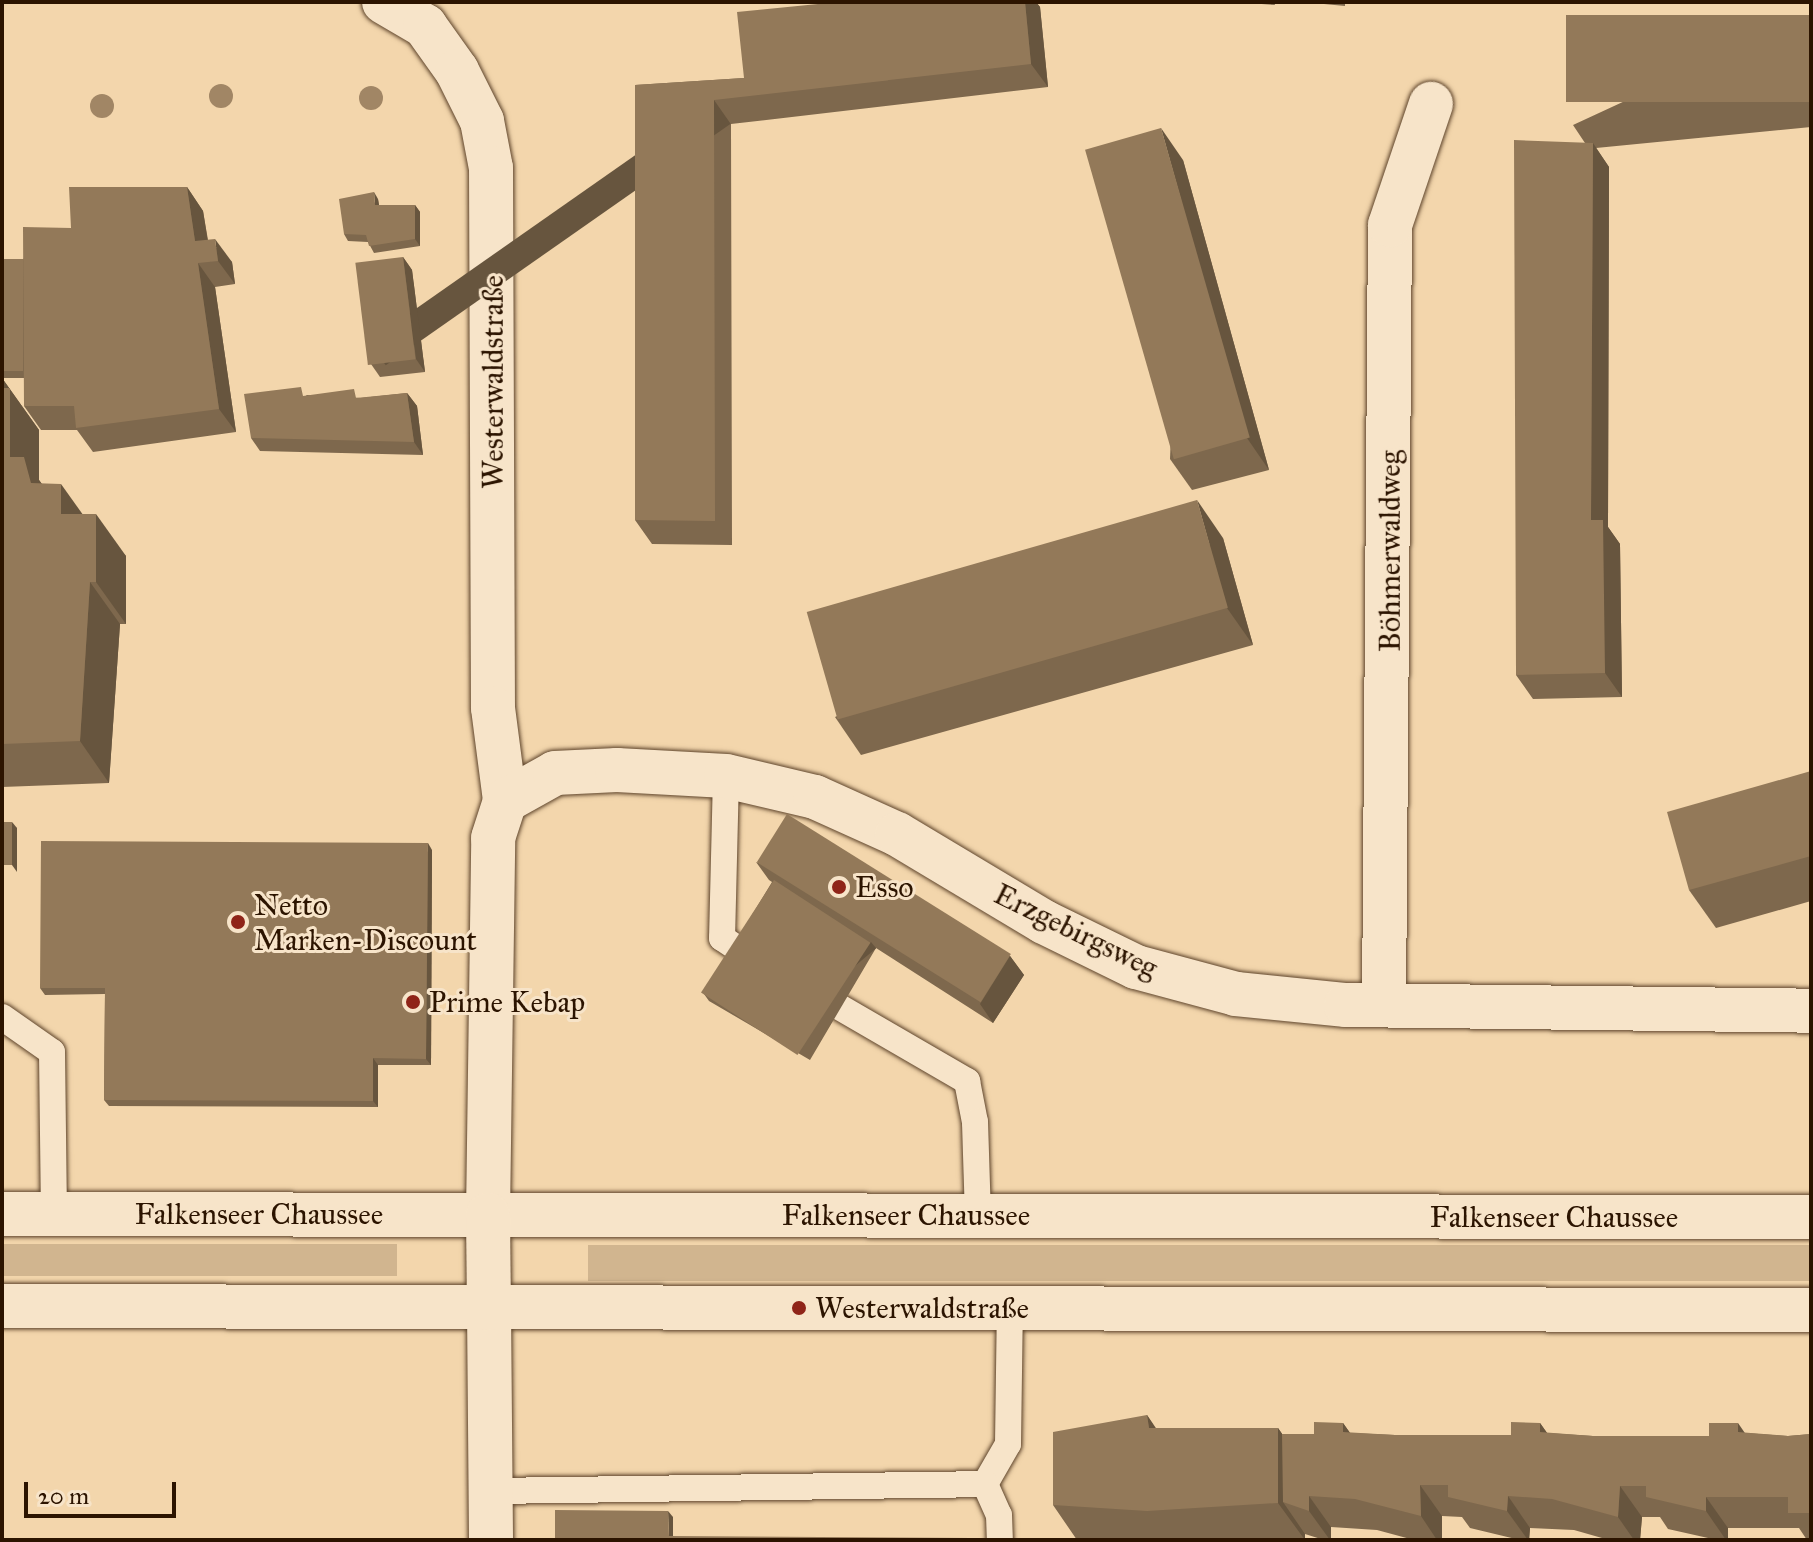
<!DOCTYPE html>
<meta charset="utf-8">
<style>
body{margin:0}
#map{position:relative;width:1813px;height:1542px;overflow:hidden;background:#f3d6ac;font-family:"IM FELL Great Primer",serif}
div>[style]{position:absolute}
.green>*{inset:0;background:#d1b58f;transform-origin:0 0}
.roads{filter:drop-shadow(0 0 2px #5e442b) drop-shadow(0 0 2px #5e442b)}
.lane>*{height:26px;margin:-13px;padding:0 13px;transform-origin:13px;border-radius:13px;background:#f7e4c9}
.street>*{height:44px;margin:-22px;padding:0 22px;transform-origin:22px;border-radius:22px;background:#f7e4c9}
.secondary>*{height:44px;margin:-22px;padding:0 22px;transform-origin:22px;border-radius:22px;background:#f7e4c9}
.trees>*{width:24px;height:24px;margin:-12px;border-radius:50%;background:#a18665}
.wall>*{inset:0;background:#7e684d;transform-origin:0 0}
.shaded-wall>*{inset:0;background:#67553e;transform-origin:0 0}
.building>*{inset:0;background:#937959;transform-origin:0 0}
.dots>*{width:22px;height:22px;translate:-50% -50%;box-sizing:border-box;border:4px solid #f7e4c9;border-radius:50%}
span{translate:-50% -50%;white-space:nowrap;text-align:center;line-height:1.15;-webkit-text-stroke:6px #f7e4c9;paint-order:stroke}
.street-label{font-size:30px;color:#2c1400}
.poi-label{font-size:30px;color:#2c1400}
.left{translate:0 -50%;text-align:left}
.frame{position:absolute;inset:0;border:4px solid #2c1400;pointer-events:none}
.scale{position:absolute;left:24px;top:1482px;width:152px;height:36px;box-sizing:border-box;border:4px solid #2c1400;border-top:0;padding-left:10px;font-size:24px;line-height:28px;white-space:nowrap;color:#2c1400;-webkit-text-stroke:6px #f7e4c9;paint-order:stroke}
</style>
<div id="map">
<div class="green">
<i style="left:2px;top:1244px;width:395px;height:32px"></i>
<i style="left:588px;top:1245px;width:1223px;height:36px"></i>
</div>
<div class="roads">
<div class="lane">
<i style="left:726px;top:776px;width:162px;rotate:91.4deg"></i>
<i style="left:722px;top:938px;width:22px;rotate:34deg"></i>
<i style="left:841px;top:1008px;width:146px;rotate:30.1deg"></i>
<i style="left:967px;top:1081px;width:42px;rotate:79deg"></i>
<i style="left:975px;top:1122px;width:94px;rotate:88.2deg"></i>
<i style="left:2px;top:1017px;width:61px;rotate:35deg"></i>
<i style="left:52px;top:1052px;width:162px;rotate:89.3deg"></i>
<i style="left:985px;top:1484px;width:46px;rotate:-60.1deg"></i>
<i style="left:1008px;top:1444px;width:136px;rotate:-89.2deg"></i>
<i style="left:491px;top:1491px;width:494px;rotate:-0.8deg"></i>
<i style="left:985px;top:1484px;width:34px;rotate:66deg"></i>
<i style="left:999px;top:1515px;width:25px;rotate:88deg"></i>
</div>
<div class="street">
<i style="left:384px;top:2px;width:48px;rotate:30.3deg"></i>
<i style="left:425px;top:26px;width:55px;rotate:54.6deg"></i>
<i style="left:457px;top:71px;width:56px;rotate:63.4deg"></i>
<i style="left:482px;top:121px;width:48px;rotate:79.2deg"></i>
<i style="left:491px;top:168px;width:540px;rotate:89.79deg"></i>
<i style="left:493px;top:708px;width:94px;rotate:82.6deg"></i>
<i style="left:1384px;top:1004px;width:779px;rotate:-89.56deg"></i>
<i style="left:1390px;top:225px;width:128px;rotate:-71.3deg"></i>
<i style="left:488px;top:1215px;width:377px;rotate:-89.2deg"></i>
<i style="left:493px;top:838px;width:39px;rotate:-72deg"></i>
<i style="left:505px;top:801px;width:57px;rotate:-29.2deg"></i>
<i style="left:555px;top:773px;width:62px;rotate:-2.8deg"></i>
<i style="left:617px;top:770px;width:109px;rotate:3.2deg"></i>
<i style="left:726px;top:776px;width:91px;rotate:13.3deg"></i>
<i style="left:815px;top:797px;width:90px;rotate:24.3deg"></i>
<i style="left:897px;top:834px;width:171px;rotate:30.9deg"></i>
<i style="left:1044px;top:922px;width:102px;rotate:26.1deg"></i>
<i style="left:1136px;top:967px;width:104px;rotate:15.1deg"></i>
<i style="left:1236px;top:994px;width:111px;rotate:5.7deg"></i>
<i style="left:1346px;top:1005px;width:465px;rotate:0.7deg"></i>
<i style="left:489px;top:1308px;width:232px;rotate:89.5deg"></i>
</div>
<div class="secondary">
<i style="left:2px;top:1214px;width:1809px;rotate:0.1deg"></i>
<i style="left:488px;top:1215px;width:93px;rotate:89.4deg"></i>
<i style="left:2px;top:1306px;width:1809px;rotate:0.13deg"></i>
</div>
</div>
<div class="trees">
<i style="left:221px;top:96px"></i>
<i style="left:371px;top:98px"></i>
<i style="left:102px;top:106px"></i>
</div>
<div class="wall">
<i style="clip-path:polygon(1025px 2px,1036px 2px,1040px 7px,1048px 87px,731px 124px,732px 545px,652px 544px,635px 520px,635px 85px,744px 78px)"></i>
<i style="clip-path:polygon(1234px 2px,1274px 2px,1275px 5px)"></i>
<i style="clip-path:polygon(1303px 2px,1345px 2px,1345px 6px)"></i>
<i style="clip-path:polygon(1811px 15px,1811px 127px,1596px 148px,1609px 167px,1608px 527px,1620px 544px,1622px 697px,1533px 699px,1516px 675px,1585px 143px,1573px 125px)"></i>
<i style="clip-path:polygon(1183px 160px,1269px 470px,1192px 490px,1170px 459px)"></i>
<i style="clip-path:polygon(187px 187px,203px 211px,208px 240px,232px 262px,235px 284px,215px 287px,236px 432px,93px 452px,77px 430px,41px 430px,24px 406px,24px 378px,2px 378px,39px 430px,39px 480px,42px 484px,82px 514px,126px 556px,126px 624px,120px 624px,109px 783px,2px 787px,2px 259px,23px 259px,71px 228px)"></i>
<i style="clip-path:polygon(378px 199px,379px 205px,415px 205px,420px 212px,420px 246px,374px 253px,368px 242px,348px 241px,344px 234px)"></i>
<i style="clip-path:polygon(403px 257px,412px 270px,425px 372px,380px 377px,371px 364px)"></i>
<i style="clip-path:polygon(407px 393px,417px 406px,423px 455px,260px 451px,251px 438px,307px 395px,361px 398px)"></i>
<i style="clip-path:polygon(1223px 538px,1253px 645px,861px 755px,835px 717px)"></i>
<i style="clip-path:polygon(1811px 771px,1811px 901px,1716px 928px,1689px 890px)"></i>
<i style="left:2px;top:822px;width:16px;height:50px;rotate:22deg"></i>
<i style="clip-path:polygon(432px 850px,431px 1065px,378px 1065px,378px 1107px,109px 1106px,104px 1100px,105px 994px,45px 995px,40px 988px)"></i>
<i style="clip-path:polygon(756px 862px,1010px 956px,1024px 975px,993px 1023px,876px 948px,810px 1060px,709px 1001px,704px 994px,772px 882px,769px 880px)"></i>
<i style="clip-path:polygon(1147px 1415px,1155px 1428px,1278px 1428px,1282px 1434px,1314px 1434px,1343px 1423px,1350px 1433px,1395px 1435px,1511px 1435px,1540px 1423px,1547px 1433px,1593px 1436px,1709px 1436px,1745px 1433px,1788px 1436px,1811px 1434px,1811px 1540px,1807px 1540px,1799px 1528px,1728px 1528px,1728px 1540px,1717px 1540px,1668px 1529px,1660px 1517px,1642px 1517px,1640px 1540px,1609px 1540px,1574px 1530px,1530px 1528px,1529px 1540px,1520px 1540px,1470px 1528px,1462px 1517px,1442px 1516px,1442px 1540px,1414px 1540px,1377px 1530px,1331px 1527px,1331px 1540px,1324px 1540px,1305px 1534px,1305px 1540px,1077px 1540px,1053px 1505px)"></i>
</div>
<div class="shaded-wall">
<i style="clip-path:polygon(1025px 2px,1036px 2px,1040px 7px,1048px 87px,1031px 64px)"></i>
<i style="left:714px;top:100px;width:29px;height:421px;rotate:55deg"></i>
<i style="clip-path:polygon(1161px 128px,1183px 160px,1269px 470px,1247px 438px)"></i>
<i style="clip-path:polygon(1593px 143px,1609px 167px,1608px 527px,1620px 544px,1622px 697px,1605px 673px,1591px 520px)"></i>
<i style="clip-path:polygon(187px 187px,203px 211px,211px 262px,195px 241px)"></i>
<i style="clip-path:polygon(374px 192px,378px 199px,380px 212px,375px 205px)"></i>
<i style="clip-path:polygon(415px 205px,420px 212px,420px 246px,415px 239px)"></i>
<i style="clip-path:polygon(215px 239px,232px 262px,235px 284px,218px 261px)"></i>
<i style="clip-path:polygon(403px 257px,412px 270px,425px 372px,416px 359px)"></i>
<i style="clip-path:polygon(198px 263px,215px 287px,236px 432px,219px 409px)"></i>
<i style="clip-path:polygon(2px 378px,39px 430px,39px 480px,53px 500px,61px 526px,10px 457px,2px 394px)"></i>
<i style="clip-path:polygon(407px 393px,417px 406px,423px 455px,414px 442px)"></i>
<i style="clip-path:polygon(61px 484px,91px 526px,61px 514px)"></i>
<i style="clip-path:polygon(1197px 500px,1223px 538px,1253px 645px,1227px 608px)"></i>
<i style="clip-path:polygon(96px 514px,126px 556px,126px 624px,96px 582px)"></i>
<i style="clip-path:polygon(90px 582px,120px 624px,109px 783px,80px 741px)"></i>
<i style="clip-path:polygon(12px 822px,17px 828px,17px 872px,12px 865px)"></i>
<i style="clip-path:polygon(428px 843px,432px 850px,431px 1065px,426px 1059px)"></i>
<i style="left:871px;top:942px;width:8px;height:130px;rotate:50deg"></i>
<i style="clip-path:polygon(1010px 956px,1024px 975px,993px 1023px,980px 1004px)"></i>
<i style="clip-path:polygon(373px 1058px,378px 1065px,378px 1107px,373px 1101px)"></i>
<i style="clip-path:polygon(1147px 1415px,1173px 1453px,1149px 1428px)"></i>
<i style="clip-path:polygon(1343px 1423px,1365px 1454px,1343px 1432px)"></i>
<i style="clip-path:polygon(1540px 1423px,1562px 1454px,1540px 1432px)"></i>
<i style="clip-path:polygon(1738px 1423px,1760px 1455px,1738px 1432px)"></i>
<i style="clip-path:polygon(1278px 1428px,1304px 1465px,1283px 1502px,1305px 1534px,1305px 1540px,1278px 1503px)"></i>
<i style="clip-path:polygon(1420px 1485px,1442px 1516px,1442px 1540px,1437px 1540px,1421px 1516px)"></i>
<i style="clip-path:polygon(1620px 1486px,1642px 1517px,1640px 1540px,1634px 1540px,1618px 1517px)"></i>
<i style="clip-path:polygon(1309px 1496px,1331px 1527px,1331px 1540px,1330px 1540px,1309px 1511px)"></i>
<i style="clip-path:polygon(1508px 1496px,1530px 1528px,1529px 1540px,1528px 1540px,1507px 1511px)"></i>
<i style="clip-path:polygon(1706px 1497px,1728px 1528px,1728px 1540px,1726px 1540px,1706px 1511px)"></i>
<i style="clip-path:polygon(668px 1511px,673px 1517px,673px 1540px,669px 1536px)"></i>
</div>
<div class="building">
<i style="clip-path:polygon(838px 2px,1025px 2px,1031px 64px,714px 100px,715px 521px,635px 520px,635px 85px,744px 78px,737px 12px)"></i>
<i style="left:1811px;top:15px;width:87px;height:245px;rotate:90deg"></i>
<i style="left:1161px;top:128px;width:322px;height:79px;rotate:74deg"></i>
<i style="clip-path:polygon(1514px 140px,1593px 143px,1591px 520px,1603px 520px,1605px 673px,1516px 675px)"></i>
<i style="clip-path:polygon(69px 187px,187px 187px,195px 241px,215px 239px,218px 261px,198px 263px,219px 409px,76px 428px,74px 406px,24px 406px,23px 227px,71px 228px)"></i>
<i style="clip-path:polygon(374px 192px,375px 205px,415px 205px,415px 239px,369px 246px,366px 235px,344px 234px,339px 199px)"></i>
<i style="left:403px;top:257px;width:103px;height:48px;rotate:83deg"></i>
<i style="left:2px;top:259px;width:21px;height:112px"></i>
<i style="clip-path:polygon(301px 387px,303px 396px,354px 389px,356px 398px,407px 393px,414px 442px,251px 438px,244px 394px)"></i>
<i style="clip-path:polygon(2px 388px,10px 388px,10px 457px,24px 457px,31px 483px,61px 484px,61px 514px,96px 514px,96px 582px,90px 582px,80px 741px,2px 744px)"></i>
<i style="left:1197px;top:500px;width:112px;height:406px;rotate:74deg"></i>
<i style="clip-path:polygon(1811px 771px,1811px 856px,1689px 890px,1667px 812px)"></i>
<i style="left:787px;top:814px;width:264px;height:57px;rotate:32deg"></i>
<i style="left:2px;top:822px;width:10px;height:43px"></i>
<i style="clip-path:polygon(41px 841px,428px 843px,426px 1059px,373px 1058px,373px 1101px,104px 1100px,105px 988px,40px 988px)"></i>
<i style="left:774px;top:880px;width:115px;height:134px;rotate:33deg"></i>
<i style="clip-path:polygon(1147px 1415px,1149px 1428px,1278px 1428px,1278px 1503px,1147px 1511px,1053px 1505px,1053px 1432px)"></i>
<i style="clip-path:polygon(1314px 1422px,1343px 1423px,1343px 1432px,1395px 1435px,1511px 1435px,1511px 1422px,1540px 1423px,1540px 1432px,1593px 1436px,1709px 1436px,1709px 1423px,1738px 1423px,1738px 1432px,1788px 1436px,1811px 1434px,1811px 1513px,1788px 1513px,1788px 1497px,1706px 1497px,1706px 1511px,1646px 1497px,1646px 1486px,1620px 1486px,1618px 1517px,1552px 1499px,1508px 1496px,1507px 1511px,1448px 1497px,1448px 1485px,1420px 1485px,1421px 1516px,1355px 1499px,1309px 1496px,1309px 1511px,1283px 1502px,1282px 1434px,1314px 1434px)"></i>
<i style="clip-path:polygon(555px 1510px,668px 1511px,669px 1536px,972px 1538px,972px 1540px,555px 1540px)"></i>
</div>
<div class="dots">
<i style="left:839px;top:887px;background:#8f2418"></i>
<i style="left:238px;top:922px;background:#8f2418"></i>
<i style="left:413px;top:1002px;background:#8f2418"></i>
<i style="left:799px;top:1308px;background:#8f2418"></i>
</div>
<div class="street-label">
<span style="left:493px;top:382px;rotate:-90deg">Westerwaldstraße</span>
<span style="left:1390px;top:551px;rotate:-90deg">Böhmerwaldweg</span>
<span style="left:1076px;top:931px;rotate:26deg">Erzgebirgsweg</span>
<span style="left:259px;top:1214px">Falkenseer Chaussee</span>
<span style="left:906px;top:1215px">Falkenseer Chaussee</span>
<span style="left:1554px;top:1217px">Falkenseer Chaussee</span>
</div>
<div class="poi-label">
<span class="left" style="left:855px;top:887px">Esso</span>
<span class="left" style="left:254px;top:922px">Netto<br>Marken-Discount</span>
<span class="left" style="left:429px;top:1002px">Prime Kebap</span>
<span class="left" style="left:815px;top:1308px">Westerwaldstraße</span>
</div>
<div class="frame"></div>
<div class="scale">20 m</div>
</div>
